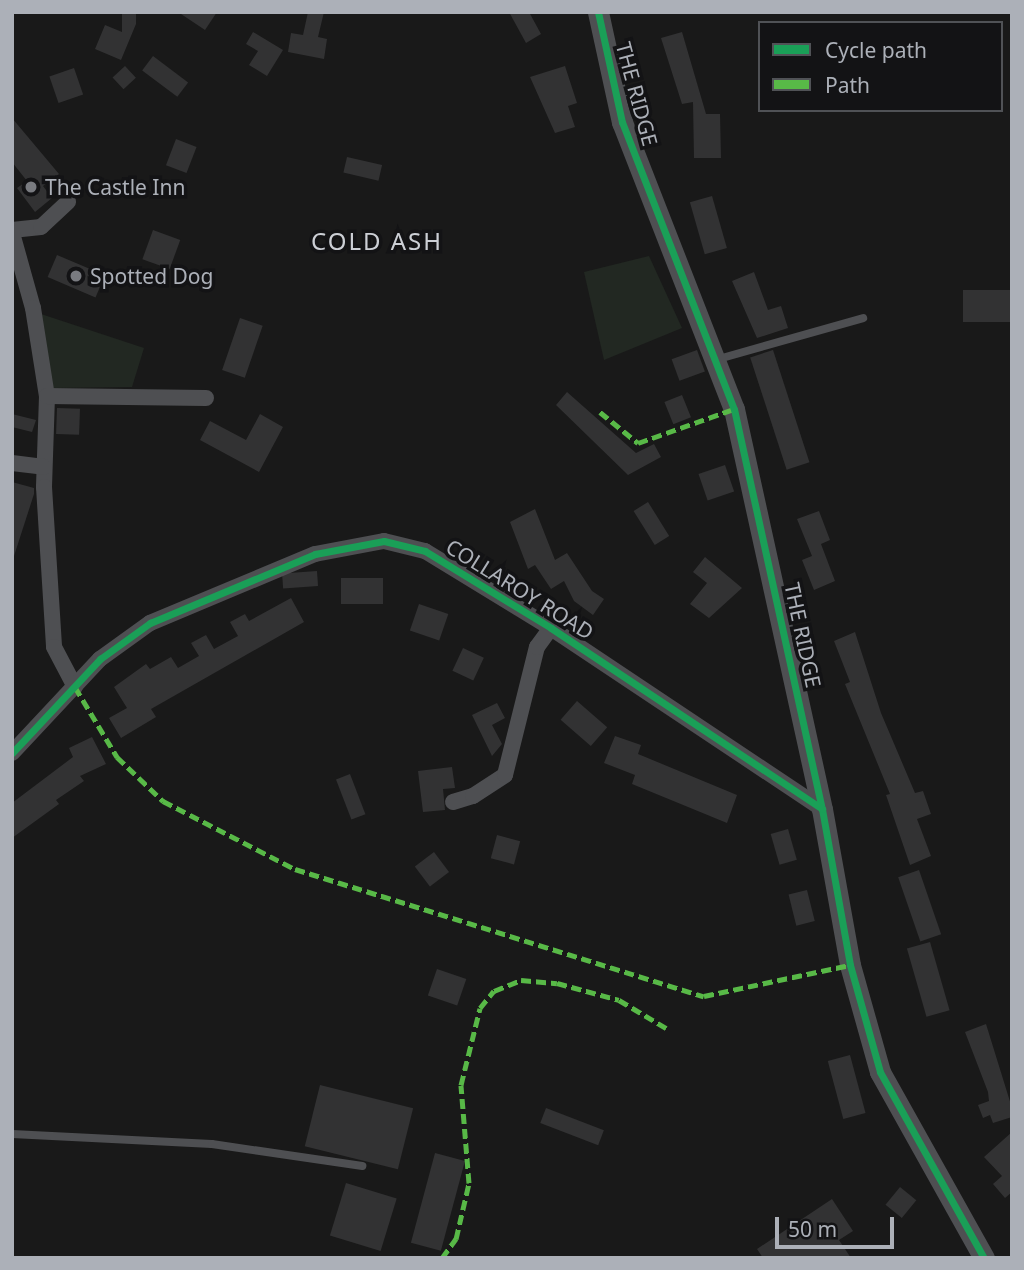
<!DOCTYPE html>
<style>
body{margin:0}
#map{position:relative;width:1024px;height:1270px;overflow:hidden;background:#191919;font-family:"Noto Sans",sans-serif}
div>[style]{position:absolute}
.green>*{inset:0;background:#222822}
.building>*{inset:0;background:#323233;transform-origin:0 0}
.service>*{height:8px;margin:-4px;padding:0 4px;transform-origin:4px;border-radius:4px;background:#4e4f52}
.minor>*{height:16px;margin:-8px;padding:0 8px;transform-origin:8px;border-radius:8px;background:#4e4f52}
.tertiary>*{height:21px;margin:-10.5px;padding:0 10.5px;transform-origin:10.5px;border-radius:10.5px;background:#4e4f52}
.quiet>*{height:5px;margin-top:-2.5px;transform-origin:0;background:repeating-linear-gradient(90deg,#58b947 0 10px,transparent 0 15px)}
.cycleway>*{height:7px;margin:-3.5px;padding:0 3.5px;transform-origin:3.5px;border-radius:3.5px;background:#1a9f57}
.dots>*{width:19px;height:19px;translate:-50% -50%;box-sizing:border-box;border:4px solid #131315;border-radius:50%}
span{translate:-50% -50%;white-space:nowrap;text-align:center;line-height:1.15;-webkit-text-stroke:7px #131315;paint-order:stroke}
.street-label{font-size:21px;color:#acb0b8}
.poi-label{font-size:21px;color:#acb0b8}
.left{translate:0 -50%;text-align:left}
.quarter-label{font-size:24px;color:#cccfd5;letter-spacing:2px}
.frame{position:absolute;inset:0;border:14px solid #acb0b8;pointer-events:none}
.legend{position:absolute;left:758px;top:21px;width:245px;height:91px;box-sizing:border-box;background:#131315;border:2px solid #505256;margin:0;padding:9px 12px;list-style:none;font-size:21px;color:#acb0b8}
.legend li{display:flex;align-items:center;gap:14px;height:35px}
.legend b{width:35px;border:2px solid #505256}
.scale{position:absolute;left:775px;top:1217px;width:119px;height:32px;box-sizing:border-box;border:4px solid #acb0b8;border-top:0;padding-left:9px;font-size:21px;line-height:24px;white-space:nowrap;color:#acb0b8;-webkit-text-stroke:5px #131315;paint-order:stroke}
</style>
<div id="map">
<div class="green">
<i style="clip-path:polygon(649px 256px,682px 328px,604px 360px,584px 272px)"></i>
<i style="clip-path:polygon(41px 314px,144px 348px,132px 387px,50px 388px)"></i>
</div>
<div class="building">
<i style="clip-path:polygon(178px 12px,217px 12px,205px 30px)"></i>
<i style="clip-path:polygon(308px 12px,324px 12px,318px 37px,327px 39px,324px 59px,288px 52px,291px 33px,303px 35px)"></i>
<i style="clip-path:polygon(509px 12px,529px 12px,541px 34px,526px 43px)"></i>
<i style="clip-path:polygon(122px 14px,136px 14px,136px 24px,121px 60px,95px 49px,105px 25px,122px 32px)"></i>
<i style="clip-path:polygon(253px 32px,283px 50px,267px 76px,249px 65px,258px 51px,246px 44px)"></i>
<i style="clip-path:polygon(682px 32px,706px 114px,720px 114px,721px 158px,694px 158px,693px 102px,682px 104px,661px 38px)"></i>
<i style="left:153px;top:56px;width:44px;height:18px;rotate:37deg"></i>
<i style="left:125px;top:66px;width:16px;height:17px;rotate:47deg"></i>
<i style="clip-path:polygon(565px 66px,577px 103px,568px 106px,575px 127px,555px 133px,530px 77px)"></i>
<i style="left:74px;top:68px;width:28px;height:26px;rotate:71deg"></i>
<i style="clip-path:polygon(12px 118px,59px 174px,43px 186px,52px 198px,35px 212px,17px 188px,27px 181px,12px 162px)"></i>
<i style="left:176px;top:139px;width:22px;height:28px;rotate:21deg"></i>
<i style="left:347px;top:157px;width:36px;height:16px;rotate:13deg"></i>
<i style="left:712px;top:196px;width:54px;height:23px;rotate:74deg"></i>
<i style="left:153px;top:230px;width:29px;height:31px;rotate:20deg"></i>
<i style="left:57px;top:255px;width:52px;height:24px;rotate:23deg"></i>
<i style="clip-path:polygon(754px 272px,768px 310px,781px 306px,788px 328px,757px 338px,732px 281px)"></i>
<i style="left:1012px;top:290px;width:32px;height:49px;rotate:90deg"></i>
<i style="left:240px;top:318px;width:24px;height:55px;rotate:19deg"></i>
<i style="left:697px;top:350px;width:23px;height:27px;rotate:70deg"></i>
<i style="left:773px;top:350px;width:118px;height:24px;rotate:72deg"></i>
<i style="clip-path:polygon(567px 392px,636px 453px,654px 444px,661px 457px,628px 475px,556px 405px)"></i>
<i style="left:682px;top:395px;width:24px;height:19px;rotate:68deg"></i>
<i style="left:57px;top:408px;width:23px;height:26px;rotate:2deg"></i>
<i style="clip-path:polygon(12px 414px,36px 420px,32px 432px,12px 427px)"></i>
<i style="clip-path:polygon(260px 414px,283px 427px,259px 472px,200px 440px,210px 421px,246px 440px)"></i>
<i style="left:725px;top:465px;width:28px;height:28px;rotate:71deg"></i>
<i style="clip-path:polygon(12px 482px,34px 488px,34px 494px,14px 556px)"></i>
<i style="left:648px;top:502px;width:40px;height:17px;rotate:58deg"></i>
<i style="clip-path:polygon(535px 509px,555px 560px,567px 553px,592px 591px,604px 599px,593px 615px,574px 601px,564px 581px,551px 589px,535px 565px,528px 569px,510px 522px)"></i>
<i style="clip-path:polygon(819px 511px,830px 540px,821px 544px,835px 581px,814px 590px,802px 560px,812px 556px,797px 519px)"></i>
<i style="clip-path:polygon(705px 557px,742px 588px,709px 618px,690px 604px,707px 583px,693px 572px)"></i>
<i style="left:317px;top:571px;width:15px;height:35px;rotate:86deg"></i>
<i style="left:341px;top:578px;width:42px;height:26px"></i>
<i style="clip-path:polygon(291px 598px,304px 622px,151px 709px,156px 717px,121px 738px,109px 718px,127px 708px,114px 687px,146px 664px,150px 669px,171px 657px,178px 668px,199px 656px,191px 643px,206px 635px,214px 649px,238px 636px,230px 622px,245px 614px,249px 621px)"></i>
<i style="left:419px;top:604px;width:31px;height:28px;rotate:19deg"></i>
<i style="clip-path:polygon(855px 632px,881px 713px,915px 793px,923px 791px,931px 814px,917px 819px,931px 856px,910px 865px,886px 795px,890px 794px,845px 684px,850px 682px,834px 641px)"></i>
<i style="left:463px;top:648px;width:23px;height:25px;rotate:25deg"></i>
<i style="left:577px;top:701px;width:40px;height:25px;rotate:41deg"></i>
<i style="clip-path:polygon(497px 703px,505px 718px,492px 725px,502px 744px,492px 756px,472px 715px)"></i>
<i style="clip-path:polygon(615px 736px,641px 745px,638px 754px,737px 795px,727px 823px,632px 784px,635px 775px,604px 763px)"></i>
<i style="clip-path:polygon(92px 737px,106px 764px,80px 776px,84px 781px,56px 800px,59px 804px,12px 838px,12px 803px,73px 757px,69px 748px)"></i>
<i style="clip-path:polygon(452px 767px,455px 788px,443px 789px,445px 810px,423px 812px,418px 771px)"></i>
<i style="left:350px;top:774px;width:43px;height:15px;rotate:69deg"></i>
<i style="left:788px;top:829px;width:32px;height:18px;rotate:74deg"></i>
<i style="left:497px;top:835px;width:24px;height:24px;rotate:15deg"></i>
<i style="left:434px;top:852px;width:25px;height:24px;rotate:53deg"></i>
<i style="left:919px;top:870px;width:68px;height:22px;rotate:71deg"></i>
<i style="left:807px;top:890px;width:32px;height:19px;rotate:76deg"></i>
<i style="left:930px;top:942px;width:71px;height:24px;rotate:74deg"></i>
<i style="left:437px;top:969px;width:31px;height:28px;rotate:19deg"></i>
<i style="clip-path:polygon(986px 1024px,1012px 1108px,1012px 1117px,993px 1123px,990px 1115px,983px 1118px,978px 1105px,989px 1101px,988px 1092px,965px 1032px)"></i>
<i style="left:850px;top:1055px;width:60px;height:23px;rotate:75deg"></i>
<i style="left:320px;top:1085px;width:96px;height:63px;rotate:14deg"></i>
<i style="left:546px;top:1108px;width:62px;height:16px;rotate:21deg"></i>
<i style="clip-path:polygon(1012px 1132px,1012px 1192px,1005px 1198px,993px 1184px,1002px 1176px,984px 1157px)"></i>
<i style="left:435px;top:1153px;width:31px;height:93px;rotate:15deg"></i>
<i style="left:346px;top:1183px;width:53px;height:55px;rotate:17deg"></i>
<i style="left:900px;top:1187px;width:21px;height:23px;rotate:39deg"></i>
<i style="clip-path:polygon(832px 1199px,853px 1231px,839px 1240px,851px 1258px,763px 1258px,757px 1249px)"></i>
</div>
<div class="service">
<i style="left:715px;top:360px;width:154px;rotate:-15.8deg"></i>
<i style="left:12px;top:1134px;width:200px;rotate:2.9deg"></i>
<i style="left:212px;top:1144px;width:152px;rotate:8.3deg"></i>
</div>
<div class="minor">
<i style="left:12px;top:230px;width:29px;rotate:-6deg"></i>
<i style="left:41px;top:227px;width:37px;rotate:-43deg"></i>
<i style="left:12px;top:233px;width:78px;rotate:74.4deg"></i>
<i style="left:33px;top:308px;width:89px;rotate:81deg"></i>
<i style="left:47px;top:396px;width:91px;rotate:91.9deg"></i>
<i style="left:44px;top:487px;width:160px;rotate:86.4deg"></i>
<i style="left:54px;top:647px;width:45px;rotate:62.3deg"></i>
<i style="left:47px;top:396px;width:159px;rotate:0.7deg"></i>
<i style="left:12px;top:463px;width:32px;rotate:7deg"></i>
<i style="left:12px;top:753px;width:129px;rotate:-46.9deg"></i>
<i style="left:100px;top:659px;width:62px;rotate:-35.8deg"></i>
<i style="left:150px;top:623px;width:179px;rotate:-22.7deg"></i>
<i style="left:315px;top:554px;width:70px;rotate:-10.7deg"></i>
<i style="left:384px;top:541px;width:42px;rotate:13.7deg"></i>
<i style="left:425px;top:551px;width:148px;rotate:31.4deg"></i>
<i style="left:551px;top:628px;width:326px;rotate:33.7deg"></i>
<i style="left:453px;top:802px;width:21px;rotate:-17deg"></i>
<i style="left:473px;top:796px;width:38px;rotate:-33deg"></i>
<i style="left:505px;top:775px;width:132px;rotate:-76deg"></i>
<i style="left:537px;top:647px;width:24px;rotate:-54deg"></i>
</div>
<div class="tertiary">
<i style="left:598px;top:12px;width:113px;rotate:77.7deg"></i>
<i style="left:622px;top:122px;width:308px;rotate:68.7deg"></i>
<i style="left:734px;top:409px;width:410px;rotate:77.6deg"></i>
<i style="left:822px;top:809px;width:158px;rotate:79.8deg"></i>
<i style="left:850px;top:965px;width:111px;rotate:74.3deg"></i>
<i style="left:880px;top:1072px;width:213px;rotate:60.8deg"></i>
</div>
<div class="quiet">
<i style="left:600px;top:412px;width:49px;rotate:39.2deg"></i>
<i style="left:638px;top:443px;width:102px;rotate:-19.5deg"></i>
<i style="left:75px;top:687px;width:82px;rotate:59deg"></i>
<i style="left:117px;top:757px;width:64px;rotate:43.7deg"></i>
<i style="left:163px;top:801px;width:148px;rotate:27.3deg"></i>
<i style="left:295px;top:869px;width:428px;rotate:17.3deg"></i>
<i style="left:704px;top:996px;width:149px;rotate:-12deg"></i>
<i style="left:442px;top:1258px;width:24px;rotate:-54deg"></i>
<i style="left:456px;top:1239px;width:57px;rotate:-76.9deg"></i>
<i style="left:469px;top:1183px;width:98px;rotate:-94.7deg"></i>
<i style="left:461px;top:1085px;width:79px;rotate:-76.1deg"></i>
<i style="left:480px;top:1008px;width:22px;rotate:-51deg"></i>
<i style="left:494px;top:991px;width:29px;rotate:-22deg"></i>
<i style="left:521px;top:980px;width:36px;rotate:5deg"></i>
<i style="left:557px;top:983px;width:64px;rotate:15.3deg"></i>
<i style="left:619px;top:1000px;width:55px;rotate:30.8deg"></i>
</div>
<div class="cycleway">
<i style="left:598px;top:12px;width:113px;rotate:77.7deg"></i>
<i style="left:622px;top:122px;width:308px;rotate:68.7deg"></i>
<i style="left:734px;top:409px;width:410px;rotate:77.6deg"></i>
<i style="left:822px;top:809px;width:158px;rotate:79.8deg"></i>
<i style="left:850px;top:965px;width:111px;rotate:74.3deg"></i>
<i style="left:880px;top:1072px;width:213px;rotate:60.8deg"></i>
<i style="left:12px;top:753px;width:129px;rotate:-46.9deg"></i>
<i style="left:100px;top:659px;width:62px;rotate:-35.8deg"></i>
<i style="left:150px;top:623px;width:179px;rotate:-22.7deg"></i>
<i style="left:315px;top:554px;width:70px;rotate:-10.7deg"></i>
<i style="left:384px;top:541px;width:42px;rotate:13.7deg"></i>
<i style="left:425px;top:551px;width:148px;rotate:31.4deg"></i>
<i style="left:551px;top:628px;width:326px;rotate:33.7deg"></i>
</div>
<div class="dots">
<i style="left:31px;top:187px;background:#797b80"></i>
<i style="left:76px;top:276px;background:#797b80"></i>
</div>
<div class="street-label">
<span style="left:637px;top:94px;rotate:75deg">THE RIDGE</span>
<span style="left:520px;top:589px;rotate:32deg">COLLAROY ROAD</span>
<span style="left:803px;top:635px;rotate:78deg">THE RIDGE</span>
</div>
<div class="poi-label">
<span class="left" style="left:45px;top:187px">The Castle Inn</span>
<span class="left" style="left:90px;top:276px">Spotted Dog</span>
</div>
<div class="quarter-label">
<span style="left:377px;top:241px">COLD ASH</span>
</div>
<div class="frame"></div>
<ul class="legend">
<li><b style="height:9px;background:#1a9f57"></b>Cycle path</li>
<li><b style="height:9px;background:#58b947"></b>Path</li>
</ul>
<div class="scale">50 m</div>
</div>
